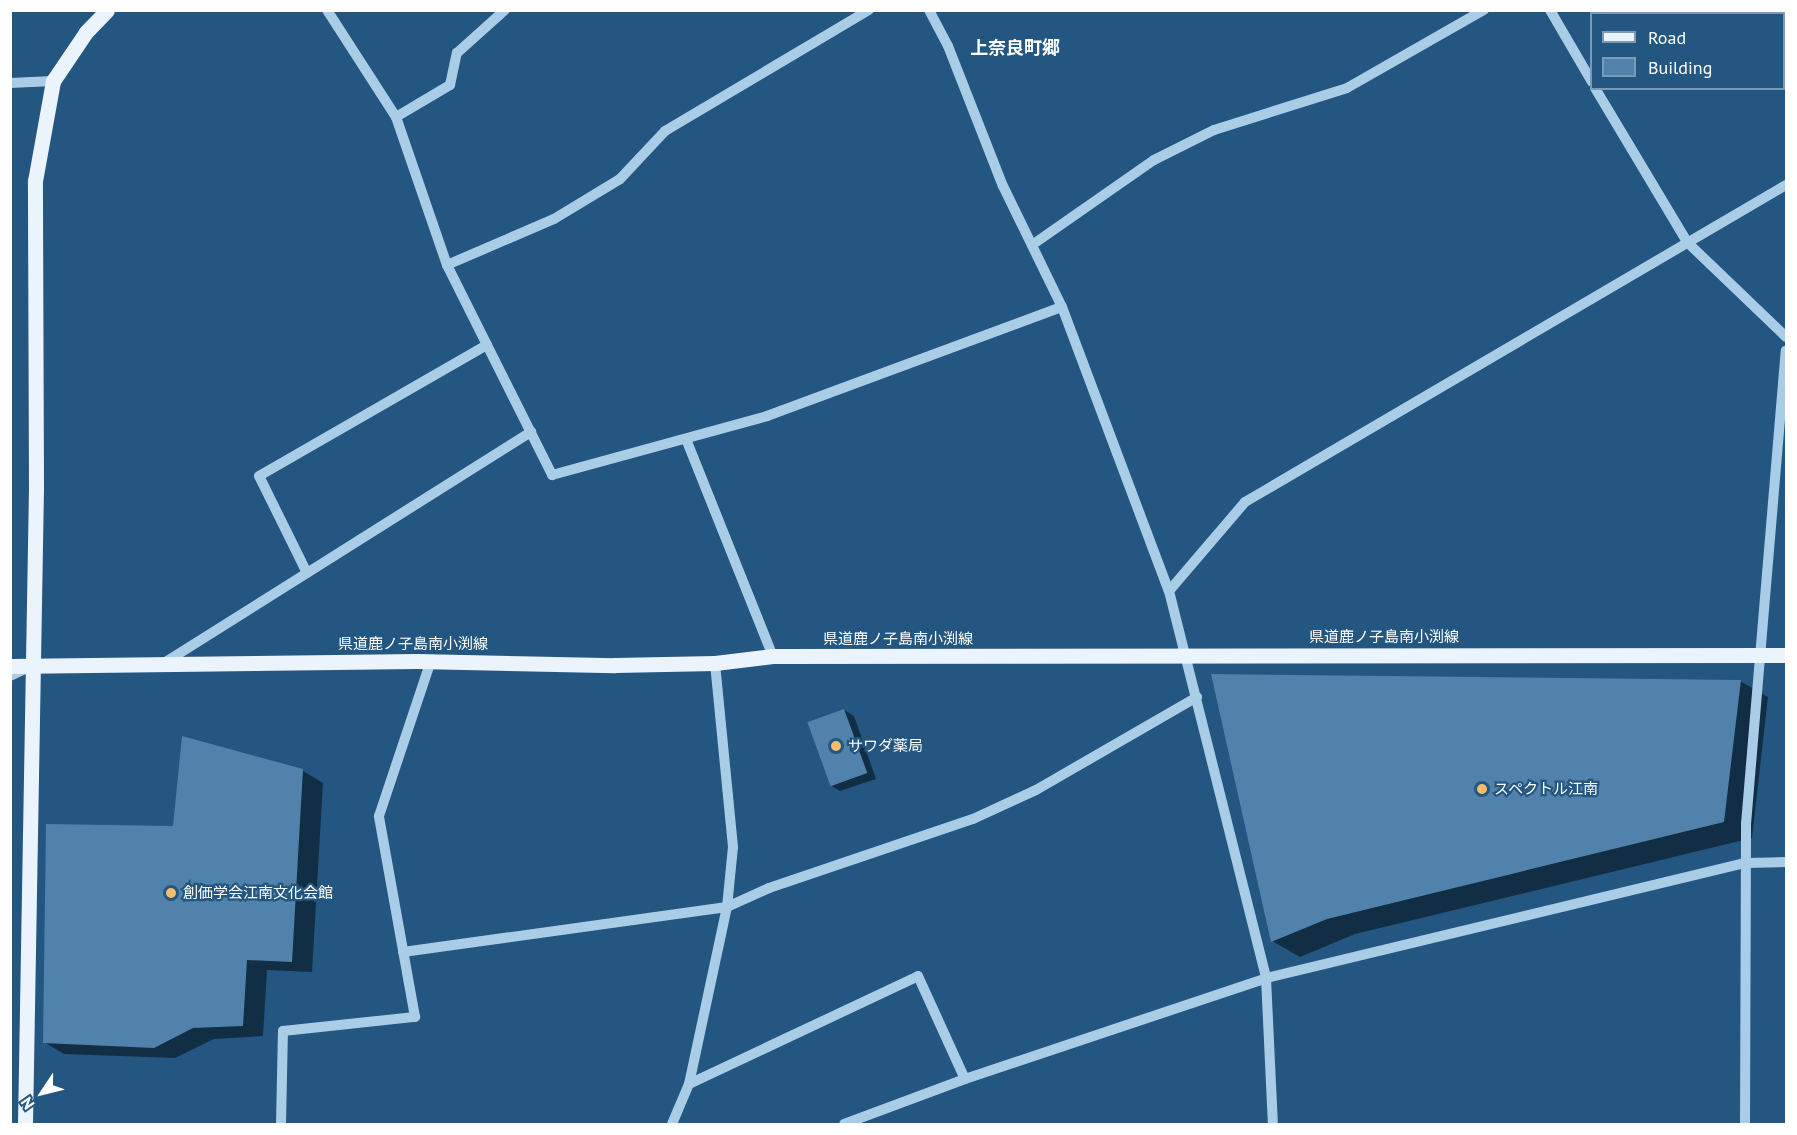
<!DOCTYPE html>
<meta charset="utf-8">
<style>
body{margin:0}
#map{position:relative;width:1797px;height:1135px;overflow:hidden;background:#235680;font-family:"PT Sans","Noto Sans JP",sans-serif}
div>[style]{position:absolute}
.shadow>*{inset:0;background:#0007}
.building>*{inset:0;background:#5082ab;transform-origin:0 0}
.minor>*{height:10px;margin:-5px;padding:0 5px;transform-origin:5px;border-radius:5px;background:#a9cce7}
.major>*{height:15px;margin:-7.5px;padding:0 7.5px;transform-origin:7.5px;border-radius:7.5px;background:#ebf4fd}
.dots>*{width:16px;height:16px;translate:-50% -50%;box-sizing:border-box;border:3px solid #235680;border-radius:50%}
span{translate:-50% -50%;white-space:nowrap;text-align:center;line-height:1.15;-webkit-text-stroke:4.5px #235680;paint-order:stroke}
.street-label{font-size:15px;color:#fff}
.poi-label{font-size:15px;color:#fff}
.left{translate:0 -50%;text-align:left}
.quarter-label{font-size:18px;color:#fff;font-weight:700}
.frame{position:absolute;inset:0;border:12px solid #fff;pointer-events:none}
.legend{position:absolute;left:1590px;top:12px;width:195px;height:78px;box-sizing:border-box;background:#235680;border:2px solid #7b9ab3;margin:0;padding:8px 10px;list-style:none;font-size:18px;color:#fff}
.legend li{display:flex;align-items:center;gap:12px;height:30px}
.legend b{width:30px;border:2px solid #7b9ab3}
.north{position:absolute;left:12px;top:1063px;width:60px;height:60px;-webkit-text-stroke:4px #235680;paint-order:stroke;rotate:235deg;font-size:16px;font-weight:700;line-height:24px;text-align:center;color:#fff}
.north::after{content:'';display:block;margin:auto;width:21px;height:27px;background:#fff;clip-path:polygon(50% 0,100% 100%,50% 72%,0 100%)}
</style>
<div id="map">
<div class="shadow">
<i style="clip-path:polygon(1740px 681px,1768px 697px,1752px 838px,1355px 934px,1300px 957px,1272px 941px)"></i>
<i style="clip-path:polygon(844px 710px,854px 716px,876px 779px,840px 791px,830px 785px)"></i>
<i style="clip-path:polygon(303px 771px,323px 783px,312px 972px,267px 970px,263px 1036px,214px 1039px,175px 1058px,64px 1054px,44px 1042px,174px 827px)"></i>
</div>
<div class="building">
<i style="clip-path:polygon(1211px 674px,1741px 680px,1724px 822px,1327px 919px,1271px 942px)"></i>
<i style="left:844px;top:709px;width:68px;height:39px;rotate:70deg"></i>
<i style="clip-path:polygon(182px 736px,303px 769px,292px 962px,247px 960px,243px 1026px,193px 1028px,154px 1048px,43px 1043px,46px 824px,173px 826px)"></i>
</div>
<div class="minor">
<i style="left:327px;top:10px;width:127px;rotate:57.2deg"></i>
<i style="left:396px;top:117px;width:157px;rotate:71deg"></i>
<i style="left:447px;top:265px;width:235px;rotate:63.4deg"></i>
<i style="left:552px;top:475px;width:223px;rotate:-15.3deg"></i>
<i style="left:767px;top:416px;width:314px;rotate:-20.3deg"></i>
<i style="left:929px;top:10px;width:41px;rotate:62.2deg"></i>
<i style="left:948px;top:46px;width:150px;rotate:68.6deg"></i>
<i style="left:1003px;top:186px;width:135px;rotate:64deg"></i>
<i style="left:1062px;top:307px;width:303px;rotate:69.4deg"></i>
<i style="left:1169px;top:591px;width:399px;rotate:75.9deg"></i>
<i style="left:1266px;top:978px;width:146px;rotate:87.3deg"></i>
<i style="left:1550px;top:10px;width:83px;rotate:59.7deg"></i>
<i style="left:10px;top:83px;width:43px;rotate:-2.7deg"></i>
<i style="left:1595px;top:88px;width:179px;rotate:59.1deg"></i>
<i style="left:1687px;top:242px;width:137px;rotate:43.8deg"></i>
<i style="left:396px;top:117px;width:63px;rotate:-30.7deg"></i>
<i style="left:450px;top:85px;width:33px;rotate:-78deg"></i>
<i style="left:457px;top:53px;width:64px;rotate:-41.9deg"></i>
<i style="left:1032px;top:245px;width:149px;rotate:-34.9deg"></i>
<i style="left:1154px;top:160px;width:67px;rotate:-26.6deg"></i>
<i style="left:1214px;top:130px;width:139px;rotate:-17.5deg"></i>
<i style="left:1347px;top:88px;width:158px;rotate:-29.7deg"></i>
<i style="left:447px;top:265px;width:116px;rotate:-23.3deg"></i>
<i style="left:554px;top:219px;width:77px;rotate:-31.2deg"></i>
<i style="left:620px;top:179px;width:66px;rotate:-46.8deg"></i>
<i style="left:665px;top:131px;width:237px;rotate:-30.7deg"></i>
<i style="left:686px;top:439px;width:234px;rotate:68.2deg"></i>
<i style="left:307px;top:573px;width:108px;rotate:-116.3deg"></i>
<i style="left:259px;top:476px;width:263px;rotate:-29.9deg"></i>
<i style="left:1169px;top:591px;width:117px;rotate:-49.5deg"></i>
<i style="left:1245px;top:502px;width:627px;rotate:-30.37deg"></i>
<i style="left:164px;top:663px;width:434px;rotate:-32.2deg"></i>
<i style="left:10px;top:676px;width:19px;rotate:-25deg"></i>
<i style="left:403px;top:952px;width:327px;rotate:-7.9deg"></i>
<i style="left:727px;top:907px;width:46px;rotate:-24.3deg"></i>
<i style="left:769px;top:888px;width:215px;rotate:-18.7deg"></i>
<i style="left:973px;top:819px;width:69px;rotate:-24.7deg"></i>
<i style="left:1036px;top:790px;width:186px;rotate:-30deg"></i>
<i style="left:965px;top:1079px;width:317px;rotate:-18.5deg"></i>
<i style="left:1266px;top:978px;width:494px;rotate:-13.5deg"></i>
<i style="left:1746px;top:863px;width:40px;rotate:-1.4deg"></i>
<i style="left:689px;top:1084px;width:253px;rotate:-25.2deg"></i>
<i style="left:918px;top:976px;width:113px;rotate:65.5deg"></i>
<i style="left:965px;top:1079px;width:129px;rotate:159.6deg"></i>
<i style="left:281px;top:1124px;width:93px;rotate:-88.8deg"></i>
<i style="left:283px;top:1031px;width:133px;rotate:-6.1deg"></i>
<i style="left:415px;top:1017px;width:204px;rotate:-100.2deg"></i>
<i style="left:379px;top:816px;width:163px;rotate:-71.5deg"></i>
<i style="left:672px;top:1124px;width:43px;rotate:-67deg"></i>
<i style="left:689px;top:1084px;width:181px;rotate:-77.9deg"></i>
<i style="left:727px;top:907px;width:60px;rotate:-84.3deg"></i>
<i style="left:733px;top:847px;width:185px;rotate:-95.6deg"></i>
<i style="left:1745px;top:1124px;width:300px;rotate:-89.8deg"></i>
<i style="left:1746px;top:824px;width:475px;rotate:-85.2deg"></i>
</div>
<div class="major">
<i style="left:10px;top:666px;width:407px;rotate:-0.7deg"></i>
<i style="left:417px;top:661px;width:198px;rotate:1.2deg"></i>
<i style="left:615px;top:665px;width:100px;rotate:-1.1deg"></i>
<i style="left:715px;top:663px;width:58px;rotate:-6.9deg"></i>
<i style="left:773px;top:656px;width:1013px;rotate:-0.06deg"></i>
<i style="left:25px;top:1124px;width:636px;rotate:-89.01deg"></i>
<i style="left:36px;top:488px;width:307px;rotate:-90.2deg"></i>
<i style="left:35px;top:181px;width:102px;rotate:-79.8deg"></i>
<i style="left:53px;top:81px;width:59px;rotate:-56deg"></i>
<i style="left:86px;top:32px;width:30px;rotate:-46deg"></i>
</div>
<div class="dots">
<i style="left:836px;top:746px;background:#f2bd6c"></i>
<i style="left:1482px;top:789px;background:#f2bd6c"></i>
<i style="left:171px;top:893px;background:#f2bd6c"></i>
</div>
<div class="street-label">
<span style="left:1384px;top:637px">県道鹿ノ子島南小渕線</span>
<span style="left:898px;top:639px">県道鹿ノ子島南小渕線</span>
<span style="left:413px;top:644px">県道鹿ノ子島南小渕線</span>
</div>
<div class="poi-label">
<span class="left" style="left:848px;top:746px">サワダ薬局</span>
<span class="left" style="left:1494px;top:789px">スペクトル江南</span>
<span class="left" style="left:183px;top:893px">創価学会江南文化会館</span>
</div>
<div class="quarter-label">
<span style="left:1015px;top:48px">上奈良町郷</span>
</div>
<div class="frame"></div>
<ul class="legend">
<li><b style="height:8px;background:#ebf4fd"></b>Road</li>
<li><b style="height:16px;background:#5082ab"></b>Building</li>
</ul>
<div class="north">N</div>
</div>
